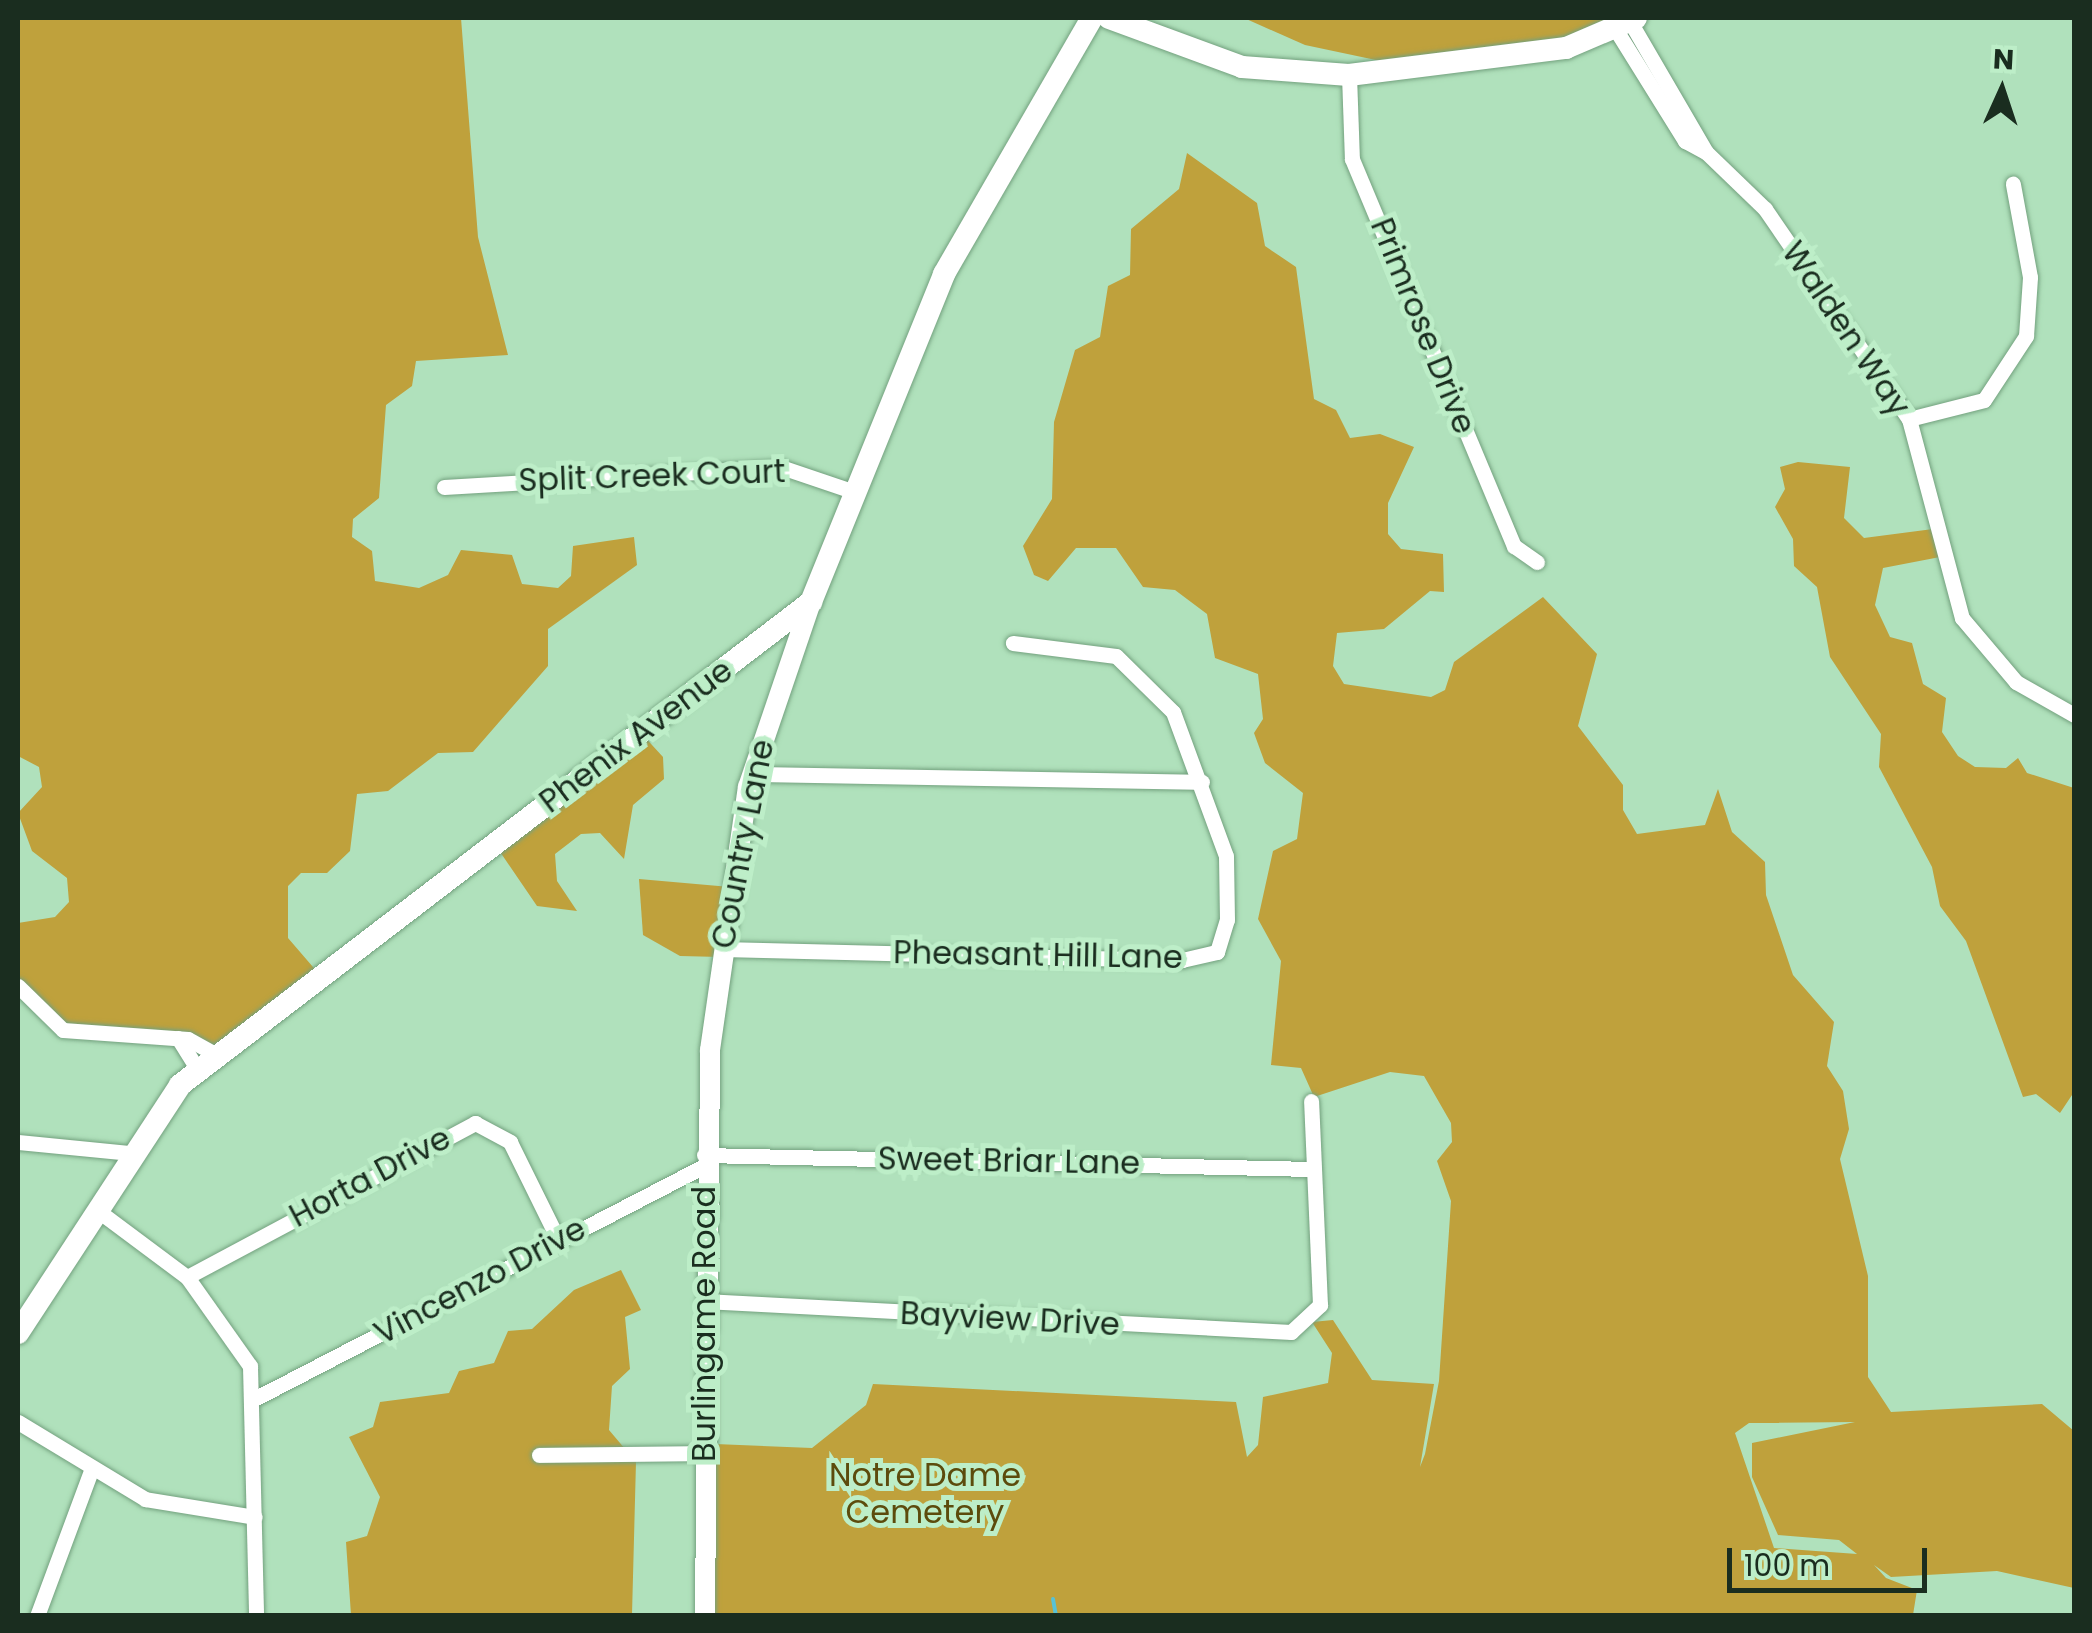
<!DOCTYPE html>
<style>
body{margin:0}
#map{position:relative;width:2092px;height:1633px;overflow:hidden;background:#b0e1bc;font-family:Poppins,sans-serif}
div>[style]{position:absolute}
.green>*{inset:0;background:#bfa13c}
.stream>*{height:4px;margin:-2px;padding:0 2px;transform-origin:2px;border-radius:2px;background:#57c2d6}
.roads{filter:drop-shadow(0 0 2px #73a17e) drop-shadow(0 0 2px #73a17e)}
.minor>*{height:15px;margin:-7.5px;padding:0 7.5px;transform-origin:7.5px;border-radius:7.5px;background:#fff}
.tertiary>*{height:20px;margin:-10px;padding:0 10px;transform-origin:10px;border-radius:10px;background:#fff}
.secondary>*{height:22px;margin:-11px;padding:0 11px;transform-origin:11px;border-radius:11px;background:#fff}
span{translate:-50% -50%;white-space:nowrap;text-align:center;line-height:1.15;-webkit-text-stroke:10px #bdeec8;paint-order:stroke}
.street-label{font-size:32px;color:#1a2d1f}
.park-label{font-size:32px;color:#5c4b0c}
.frame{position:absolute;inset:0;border:20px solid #1a2d1f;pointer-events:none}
.north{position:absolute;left:1952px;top:40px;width:100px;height:100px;-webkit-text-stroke:8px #bdeec8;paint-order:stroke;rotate:3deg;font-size:28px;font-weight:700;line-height:40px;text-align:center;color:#1a2d1f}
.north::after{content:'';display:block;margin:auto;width:35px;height:45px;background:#1a2d1f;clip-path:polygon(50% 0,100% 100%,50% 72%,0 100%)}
.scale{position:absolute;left:1727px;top:1548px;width:200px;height:45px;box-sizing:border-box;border:5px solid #1a2d1f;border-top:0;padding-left:12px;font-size:30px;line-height:35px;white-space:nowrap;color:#1a2d1f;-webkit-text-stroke:8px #bdeec8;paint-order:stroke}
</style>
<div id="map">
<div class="green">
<i style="clip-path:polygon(18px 18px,461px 18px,478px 237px,508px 355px,416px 361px,412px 386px,386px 405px,379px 498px,353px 519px,352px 537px,372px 551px,375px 581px,419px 588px,448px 575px,461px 550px,512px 555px,522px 584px,558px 588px,571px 576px,573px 546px,634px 537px,637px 565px,548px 629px,548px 666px,473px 752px,438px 753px,388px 791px,357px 794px,350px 851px,327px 873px,301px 873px,288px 886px,288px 938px,319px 974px,220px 1052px,185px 1039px,68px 1034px,18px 989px,18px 923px,55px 917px,69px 902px,67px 878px,32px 851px,18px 813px,42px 787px,39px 767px,18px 756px)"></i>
<i style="clip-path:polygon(1244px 18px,1632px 18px,1561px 39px,1390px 63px,1305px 45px)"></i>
<i style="clip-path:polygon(evenodd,1187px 153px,1257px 203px,1265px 246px,1296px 267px,1314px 399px,1336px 410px,1350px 438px,1380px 434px,1414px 447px,1388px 503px,1388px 534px,1401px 549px,1443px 554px,1444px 592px,1430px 591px,1384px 629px,1337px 633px,1333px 666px,1344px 684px,1431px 697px,1445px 690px,1454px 662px,1543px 597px,1597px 654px,1578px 726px,1623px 785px,1623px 810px,1637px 834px,1705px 825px,1718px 789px,1732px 832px,1765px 862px,1766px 895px,1793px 975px,1834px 1022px,1827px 1066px,1843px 1091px,1849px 1129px,1840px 1159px,1868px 1276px,1868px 1377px,1891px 1412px,2042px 1404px,2074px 1431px,2074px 1588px,1997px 1571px,1891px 1577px,1874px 1565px,1886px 1578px,1917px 1590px,1913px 1615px,714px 1616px,715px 1444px,812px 1448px,866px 1405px,873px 1384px,1236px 1402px,1247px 1457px,1258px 1445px,1263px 1397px,1328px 1383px,1332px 1353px,1312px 1322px,1333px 1320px,1372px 1380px,1434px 1384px,1420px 1467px,1425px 1454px,1439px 1381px,1451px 1201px,1437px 1161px,1452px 1142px,1451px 1123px,1424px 1076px,1390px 1072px,1314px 1097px,1301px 1068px,1271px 1065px,1281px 961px,1258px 919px,1273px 851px,1297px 839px,1303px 793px,1265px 763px,1254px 733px,1263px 719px,1258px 674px,1215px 658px,1207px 614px,1175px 590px,1143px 587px,1116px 548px,1076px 548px,1048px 581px,1034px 575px,1023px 546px,1052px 499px,1054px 422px,1075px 350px,1100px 337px,1108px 286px,1130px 275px,1131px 229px,1179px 189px,1187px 153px,1855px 1422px,1752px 1443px,1752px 1477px,1778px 1535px,1839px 1540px,1857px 1554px,1774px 1548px,1735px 1433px,1749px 1423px,1855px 1422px)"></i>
<i style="clip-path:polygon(1798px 462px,1850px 467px,1844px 518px,1864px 538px,1933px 529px,1940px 557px,1883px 568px,1875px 605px,1890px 637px,1912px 643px,1923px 684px,1946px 698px,1942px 732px,1958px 756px,1975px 767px,2006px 768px,2018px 758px,2027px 773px,2074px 788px,2074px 1092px,2060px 1113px,2036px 1094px,2023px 1097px,1966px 941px,1940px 906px,1932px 867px,1879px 767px,1881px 734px,1830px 657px,1817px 587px,1794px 566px,1793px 539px,1775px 507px,1785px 489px,1780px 467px)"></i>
<i style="clip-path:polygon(641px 733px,663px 757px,664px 779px,633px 805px,624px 859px,600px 833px,581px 834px,555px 854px,557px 881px,577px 911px,537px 906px,494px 843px)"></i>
<i style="clip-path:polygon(639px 879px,730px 887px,721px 957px,680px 956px,643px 935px)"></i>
<i style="clip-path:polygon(621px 1270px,641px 1310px,625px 1317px,630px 1369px,612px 1386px,609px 1430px,636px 1462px,632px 1615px,351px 1615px,346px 1542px,367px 1536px,380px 1497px,349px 1437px,373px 1427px,380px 1402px,449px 1393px,459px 1371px,494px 1363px,508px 1331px,532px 1329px,574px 1290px)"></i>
</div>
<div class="stream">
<i style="left:1053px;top:1599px;width:17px;rotate:80deg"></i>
</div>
<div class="roads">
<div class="minor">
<i style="left:1616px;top:30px;width:131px;rotate:58.1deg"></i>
<i style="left:1685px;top:141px;width:24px;rotate:28deg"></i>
<i style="left:1706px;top:152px;width:149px;rotate:-120.2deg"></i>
<i style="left:1349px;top:75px;width:84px;rotate:88deg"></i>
<i style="left:1352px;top:159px;width:420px;rotate:67.3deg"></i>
<i style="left:1514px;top:546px;width:28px;rotate:35deg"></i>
<i style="left:1706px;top:152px;width:82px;rotate:44deg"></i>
<i style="left:1765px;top:209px;width:255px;rotate:55.6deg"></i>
<i style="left:1909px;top:419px;width:206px;rotate:75.1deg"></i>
<i style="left:1962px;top:618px;width:84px;rotate:49.8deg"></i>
<i style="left:2016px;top:682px;width:67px;rotate:29.6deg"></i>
<i style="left:1909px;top:419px;width:77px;rotate:-14.2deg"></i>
<i style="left:1984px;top:400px;width:77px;rotate:-56.7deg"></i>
<i style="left:2026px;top:336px;width:59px;rotate:-86.1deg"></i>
<i style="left:2030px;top:277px;width:95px;rotate:-100.4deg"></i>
<i style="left:444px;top:487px;width:338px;rotate:-3.4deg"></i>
<i style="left:781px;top:467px;width:78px;rotate:18.7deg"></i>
<i style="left:751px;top:774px;width:451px;rotate:1deg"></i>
<i style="left:722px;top:949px;width:460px;rotate:1.4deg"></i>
<i style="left:1182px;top:960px;width:36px;rotate:-13deg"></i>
<i style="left:1217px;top:952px;width:34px;rotate:-73deg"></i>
<i style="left:1227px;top:920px;width:64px;rotate:-90.9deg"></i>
<i style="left:1226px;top:856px;width:153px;rotate:-110.2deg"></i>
<i style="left:1173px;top:712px;width:80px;rotate:-135.5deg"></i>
<i style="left:1116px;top:656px;width:104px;rotate:-172.8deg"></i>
<i style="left:18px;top:986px;width:63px;rotate:44.4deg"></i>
<i style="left:63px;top:1030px;width:125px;rotate:4.1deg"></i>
<i style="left:188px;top:1039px;width:33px;rotate:29deg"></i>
<i style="left:178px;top:1038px;width:38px;rotate:58deg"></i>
<i style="left:18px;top:1142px;width:114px;rotate:5.6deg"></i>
<i style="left:704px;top:1155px;width:609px;rotate:1.32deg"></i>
<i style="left:97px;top:1210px;width:112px;rotate:36.7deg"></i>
<i style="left:187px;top:1277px;width:109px;rotate:54.7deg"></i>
<i style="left:250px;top:1366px;width:250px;rotate:88.6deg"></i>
<i style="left:187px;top:1277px;width:327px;rotate:-28.1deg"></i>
<i style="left:475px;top:1123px;width:40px;rotate:28deg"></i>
<i style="left:510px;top:1142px;width:108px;rotate:63.7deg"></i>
<i style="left:704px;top:1301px;width:588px;rotate:3.02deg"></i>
<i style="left:1291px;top:1332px;width:40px;rotate:-43deg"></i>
<i style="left:1320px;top:1305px;width:204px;rotate:-92.5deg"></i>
<i style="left:256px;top:1398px;width:505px;rotate:-27.38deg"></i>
<i style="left:18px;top:1422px;width:149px;rotate:31.2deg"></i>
<i style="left:145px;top:1499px;width:111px;rotate:9.3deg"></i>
<i style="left:539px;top:1455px;width:165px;rotate:-0.7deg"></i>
<i style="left:37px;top:1616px;width:155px;rotate:-69.6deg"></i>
</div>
<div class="tertiary">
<i style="left:705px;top:1616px;width:566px;rotate:-89.49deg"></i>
<i style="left:710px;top:1050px;width:266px;rotate:-81.8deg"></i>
<i style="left:748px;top:787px;width:195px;rotate:-71.2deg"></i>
</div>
<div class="secondary">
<i style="left:1109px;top:18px;width:142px;rotate:20.2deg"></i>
<i style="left:1242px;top:67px;width:107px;rotate:4.3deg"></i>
<i style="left:1349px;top:75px;width:219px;rotate:-7.1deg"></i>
<i style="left:1566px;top:48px;width:76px;rotate:-23.2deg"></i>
<i style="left:18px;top:1333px;width:296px;rotate:-56.8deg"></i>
<i style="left:180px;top:1085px;width:795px;rotate:-37.43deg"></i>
<i style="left:811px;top:602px;width:354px;rotate:-67.9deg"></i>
<i style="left:944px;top:274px;width:296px;rotate:-60deg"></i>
</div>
</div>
<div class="street-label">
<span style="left:1423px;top:326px;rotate:68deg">Primrose Drive</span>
<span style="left:1846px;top:329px;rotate:56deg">Walden Way</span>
<span style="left:652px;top:476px;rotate:-2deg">Split Creek Court</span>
<span style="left:636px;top:736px;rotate:-37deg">Phenix Avenue</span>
<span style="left:743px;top:844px;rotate:-79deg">Country Lane</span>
<span style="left:1038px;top:955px;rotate:1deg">Pheasant Hill Lane</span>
<span style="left:1009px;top:1161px;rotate:1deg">Sweet Briar Lane</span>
<span style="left:370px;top:1177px;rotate:-28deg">Horta Drive</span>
<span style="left:480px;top:1281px;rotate:-28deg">Vincenzo Drive</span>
<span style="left:1010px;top:1319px;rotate:3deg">Bayview Drive</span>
<span style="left:704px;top:1324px;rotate:-90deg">Burlingame Road</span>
</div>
<div class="park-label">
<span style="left:925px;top:1494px">Notre Dame<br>Cemetery</span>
</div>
<div class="frame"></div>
<div class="north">N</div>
<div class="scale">100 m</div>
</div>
